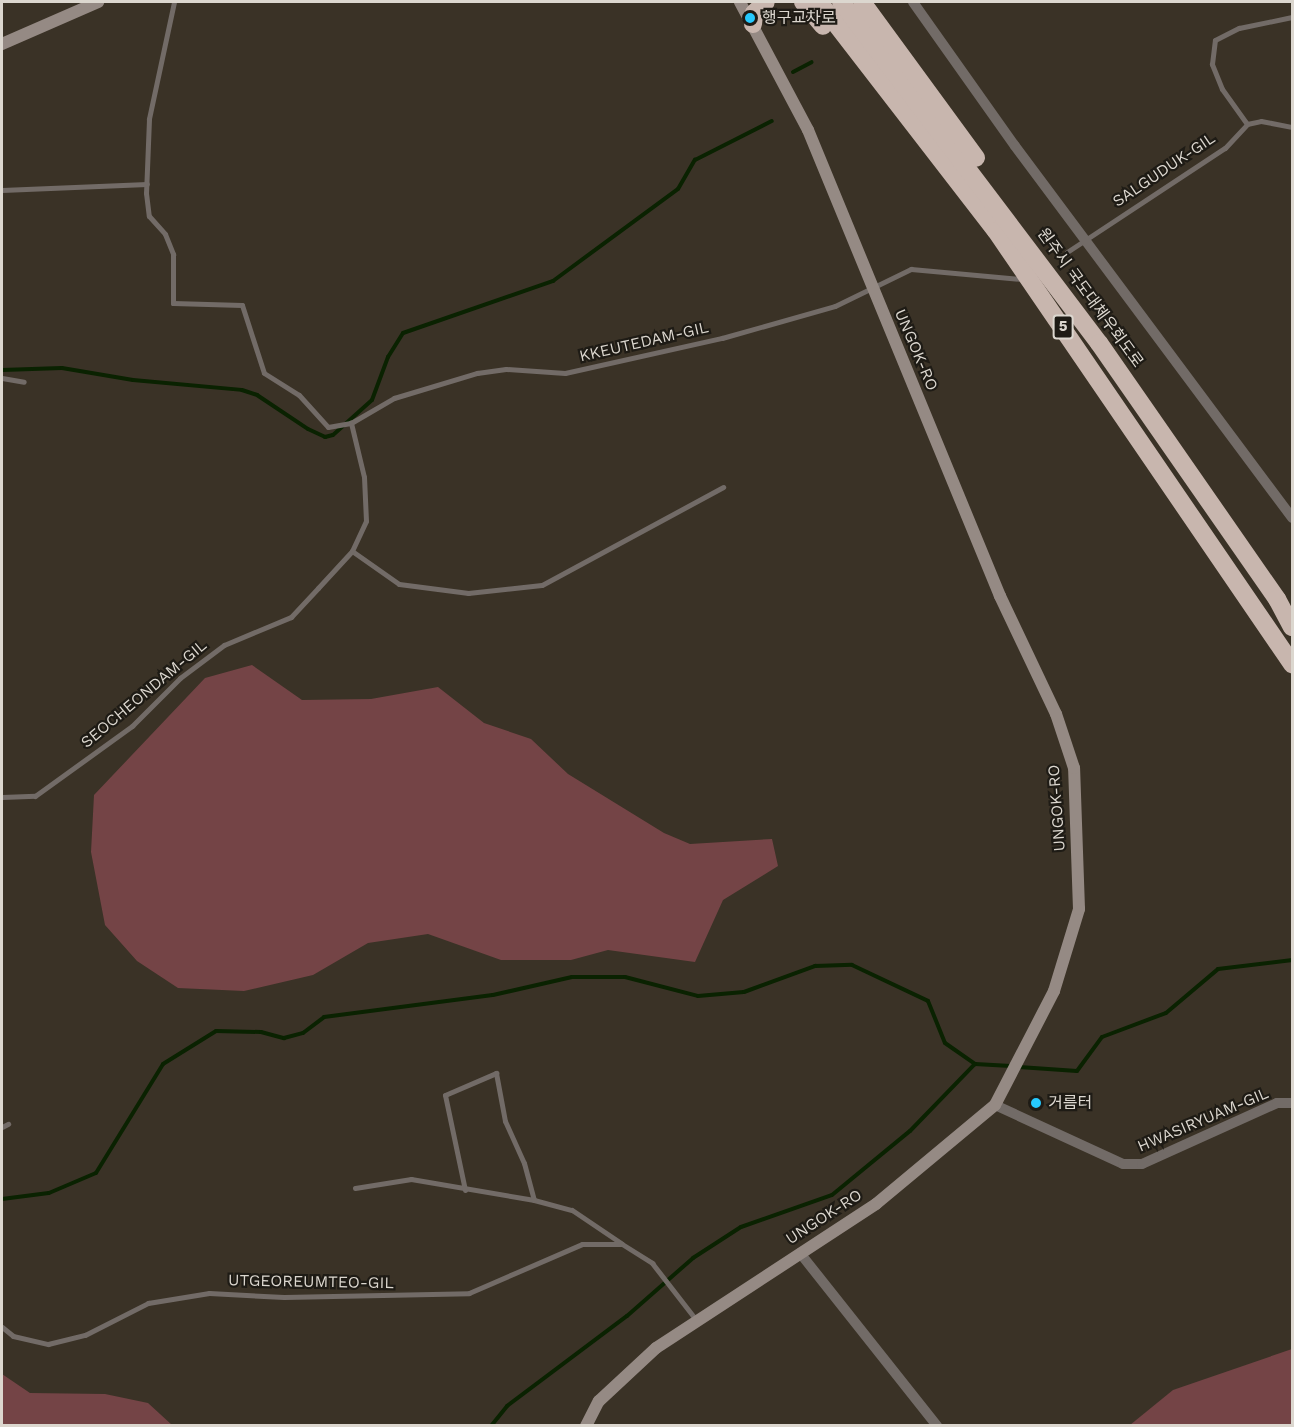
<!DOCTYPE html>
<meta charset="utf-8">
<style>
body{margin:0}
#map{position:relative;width:1294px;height:1427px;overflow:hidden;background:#3a3226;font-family:"Work Sans","Noto Sans KR",sans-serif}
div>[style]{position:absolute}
.green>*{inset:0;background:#744446}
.stream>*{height:4px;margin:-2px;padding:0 2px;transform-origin:2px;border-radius:2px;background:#0a2201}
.lane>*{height:5px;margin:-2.5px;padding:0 2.5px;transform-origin:2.5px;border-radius:2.5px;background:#726b67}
.street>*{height:10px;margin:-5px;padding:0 5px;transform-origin:5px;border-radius:5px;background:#726b67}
.secondary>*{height:12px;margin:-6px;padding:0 6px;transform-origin:6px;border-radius:6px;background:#958a84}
.highway>*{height:18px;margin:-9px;padding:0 9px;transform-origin:9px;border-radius:9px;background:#c8b6ae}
.dots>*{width:16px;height:16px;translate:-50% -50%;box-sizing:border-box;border:3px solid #1e1b15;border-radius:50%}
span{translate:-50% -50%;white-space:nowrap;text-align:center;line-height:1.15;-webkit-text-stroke:4.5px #1e1b15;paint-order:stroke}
.shield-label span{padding:2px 4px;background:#1e1b15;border:2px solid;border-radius:4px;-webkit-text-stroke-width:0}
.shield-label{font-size:15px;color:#dcd7cf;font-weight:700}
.poi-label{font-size:16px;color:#dcd7cf}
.left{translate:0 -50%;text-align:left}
.street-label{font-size:16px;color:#dcd7cf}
.frame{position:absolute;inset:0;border:3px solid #dcd7cf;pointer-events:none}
</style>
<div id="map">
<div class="green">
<i style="clip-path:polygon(252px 665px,302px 700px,371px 699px,438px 687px,484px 723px,531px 739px,568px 774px,664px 833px,690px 844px,772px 839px,778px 866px,723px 900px,695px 962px,608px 950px,571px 960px,501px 960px,428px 934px,368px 943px,313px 975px,244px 991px,178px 988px,137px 961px,105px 925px,91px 852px,94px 795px,205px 678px)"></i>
<i style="clip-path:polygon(1292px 1349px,1292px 1425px,1130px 1425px,1173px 1390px)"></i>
<i style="clip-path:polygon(2px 1374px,30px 1393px,105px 1394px,148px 1403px,172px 1425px,2px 1425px)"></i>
</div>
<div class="stream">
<i style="left:793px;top:72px;width:21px;rotate:-28deg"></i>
<i style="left:2px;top:370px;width:60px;rotate:-1.9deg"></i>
<i style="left:62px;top:368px;width:72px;rotate:9.6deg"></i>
<i style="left:133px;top:380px;width:109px;rotate:5.2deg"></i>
<i style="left:242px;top:390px;width:16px;rotate:18deg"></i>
<i style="left:257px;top:395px;width:61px;rotate:33.7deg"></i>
<i style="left:308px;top:429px;width:19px;rotate:25deg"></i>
<i style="left:325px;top:437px;width:8px;rotate:-14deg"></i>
<i style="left:333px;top:435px;width:52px;rotate:-41.9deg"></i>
<i style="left:372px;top:400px;width:46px;rotate:-69.6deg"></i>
<i style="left:388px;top:357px;width:28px;rotate:-58deg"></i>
<i style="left:403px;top:333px;width:159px;rotate:-19.1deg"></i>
<i style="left:553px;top:281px;width:155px;rotate:-36.4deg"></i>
<i style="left:678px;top:189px;width:34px;rotate:-60deg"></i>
<i style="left:695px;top:160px;width:86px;rotate:-26.9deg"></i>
<i style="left:1019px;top:1067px;width:58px;rotate:3.9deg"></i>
<i style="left:1077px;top:1071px;width:42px;rotate:-53.7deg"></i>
<i style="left:1102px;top:1037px;width:68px;rotate:-20.6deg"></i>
<i style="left:1166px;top:1013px;width:68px;rotate:-40.2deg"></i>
<i style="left:1218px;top:969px;width:75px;rotate:-6.9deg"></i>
<i style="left:2px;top:1199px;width:47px;rotate:-7.3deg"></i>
<i style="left:49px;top:1193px;width:51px;rotate:-23.1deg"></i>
<i style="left:96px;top:1173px;width:128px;rotate:-58.4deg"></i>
<i style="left:163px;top:1064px;width:62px;rotate:-31.9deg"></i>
<i style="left:216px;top:1031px;width:45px;rotate:1.3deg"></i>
<i style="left:261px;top:1032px;width:24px;rotate:15deg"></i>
<i style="left:284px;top:1038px;width:20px;rotate:-15deg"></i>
<i style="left:303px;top:1033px;width:26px;rotate:-37deg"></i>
<i style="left:324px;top:1017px;width:170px;rotate:-7.4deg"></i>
<i style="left:493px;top:995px;width:81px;rotate:-12.8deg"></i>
<i style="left:572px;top:977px;width:53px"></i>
<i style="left:625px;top:977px;width:75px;rotate:14.6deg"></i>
<i style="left:698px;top:996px;width:46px;rotate:-5deg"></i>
<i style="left:744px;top:992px;width:76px;rotate:-20.1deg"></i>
<i style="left:815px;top:966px;width:37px;rotate:-2deg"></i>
<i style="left:852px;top:965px;width:84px;rotate:25.3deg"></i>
<i style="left:928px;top:1001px;width:45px;rotate:68deg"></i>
<i style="left:945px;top:1043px;width:37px;rotate:35deg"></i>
<i style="left:975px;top:1064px;width:36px;rotate:3deg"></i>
<i style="left:491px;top:1426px;width:26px;rotate:-51deg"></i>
<i style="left:507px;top:1406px;width:150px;rotate:-36.9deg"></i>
<i style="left:627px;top:1316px;width:88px;rotate:-41.3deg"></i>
<i style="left:693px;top:1258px;width:57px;rotate:-32.9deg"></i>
<i style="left:741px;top:1227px;width:96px;rotate:-19.4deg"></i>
<i style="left:832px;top:1195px;width:101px;rotate:-39.4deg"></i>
<i style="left:910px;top:1131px;width:93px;rotate:-45.9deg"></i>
</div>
<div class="lane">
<i style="left:174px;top:2px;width:120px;rotate:102.1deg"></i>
<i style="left:149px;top:119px;width:74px;rotate:92.3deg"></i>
<i style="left:146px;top:193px;width:23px;rotate:83deg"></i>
<i style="left:149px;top:216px;width:24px;rotate:48deg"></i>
<i style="left:165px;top:234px;width:22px;rotate:68deg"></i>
<i style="left:173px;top:254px;width:49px;rotate:90deg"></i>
<i style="left:173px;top:303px;width:69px;rotate:1.7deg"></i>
<i style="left:242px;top:305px;width:71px;rotate:72.1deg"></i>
<i style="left:264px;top:373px;width:41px;rotate:32.2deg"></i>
<i style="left:299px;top:395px;width:43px;rotate:47.8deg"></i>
<i style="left:328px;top:427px;width:23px;rotate:-10deg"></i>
<i style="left:351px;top:423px;width:50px;rotate:-30.2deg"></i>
<i style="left:394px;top:398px;width:87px;rotate:-16.8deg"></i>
<i style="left:477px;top:373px;width:29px;rotate:-8deg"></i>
<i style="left:506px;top:369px;width:59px;rotate:3.9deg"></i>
<i style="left:565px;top:373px;width:161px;rotate:-12.6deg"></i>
<i style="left:722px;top:338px;width:117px;rotate:-15.8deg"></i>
<i style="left:835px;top:306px;width:85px;rotate:-26deg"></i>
<i style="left:911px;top:269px;width:109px;rotate:5.2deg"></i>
<i style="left:1247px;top:124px;width:14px;rotate:-12deg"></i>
<i style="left:1261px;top:121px;width:32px;rotate:11deg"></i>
<i style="left:2px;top:190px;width:145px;rotate:-2.4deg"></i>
<i style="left:1067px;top:252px;width:189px;rotate:-33.4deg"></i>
<i style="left:1225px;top:148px;width:33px;rotate:-47deg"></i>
<i style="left:1247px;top:124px;width:43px;rotate:-125.5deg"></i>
<i style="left:1222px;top:89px;width:27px;rotate:-112deg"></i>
<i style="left:1212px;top:64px;width:24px;rotate:-83deg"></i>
<i style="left:1215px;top:40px;width:27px;rotate:-27deg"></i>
<i style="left:1239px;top:28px;width:54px;rotate:-11.7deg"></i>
<i style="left:2px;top:378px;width:22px;rotate:10deg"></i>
<i style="left:352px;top:551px;width:57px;rotate:35.1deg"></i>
<i style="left:399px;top:584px;width:70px;rotate:7.4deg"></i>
<i style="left:468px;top:593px;width:74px;rotate:-6.2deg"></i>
<i style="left:542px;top:585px;width:206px;rotate:-28.4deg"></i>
<i style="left:2px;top:797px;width:33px;rotate:-2deg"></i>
<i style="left:35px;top:796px;width:120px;rotate:-35.8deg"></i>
<i style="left:132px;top:726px;width:68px;rotate:-45deg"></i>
<i style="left:180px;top:678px;width:55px;rotate:-36.9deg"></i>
<i style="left:224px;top:645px;width:73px;rotate:-22.7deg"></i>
<i style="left:291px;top:617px;width:40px;rotate:-47deg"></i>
<i style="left:318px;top:588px;width:50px;rotate:-47.4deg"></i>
<i style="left:352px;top:551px;width:33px;rotate:-65deg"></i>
<i style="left:366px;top:521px;width:44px;rotate:-92.6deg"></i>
<i style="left:364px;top:477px;width:56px;rotate:-103.5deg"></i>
<i style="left:2px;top:1127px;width:7px;rotate:-27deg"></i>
<i style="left:355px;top:1188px;width:57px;rotate:-9.1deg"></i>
<i style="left:411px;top:1179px;width:125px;rotate:9.7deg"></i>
<i style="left:534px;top:1200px;width:39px;rotate:15deg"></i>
<i style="left:572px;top:1210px;width:59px;rotate:34deg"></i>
<i style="left:465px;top:1190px;width:97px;rotate:-101.9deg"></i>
<i style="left:445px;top:1095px;width:56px;rotate:-23.3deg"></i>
<i style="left:496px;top:1073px;width:49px;rotate:79.4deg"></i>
<i style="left:505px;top:1121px;width:46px;rotate:65.7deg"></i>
<i style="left:524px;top:1163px;width:38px;rotate:75deg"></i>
<i style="left:2px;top:1327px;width:14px;rotate:39deg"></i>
<i style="left:13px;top:1336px;width:36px;rotate:13deg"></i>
<i style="left:48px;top:1344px;width:38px;rotate:-14deg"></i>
<i style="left:85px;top:1335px;width:71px;rotate:-26.9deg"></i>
<i style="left:148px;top:1303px;width:62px;rotate:-9.3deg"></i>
<i style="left:209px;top:1293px;width:75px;rotate:3.1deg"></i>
<i style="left:284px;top:1297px;width:185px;rotate:-1.2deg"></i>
<i style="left:469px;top:1293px;width:123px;rotate:-23.4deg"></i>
<i style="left:582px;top:1244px;width:40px"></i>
<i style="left:622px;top:1244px;width:36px;rotate:32deg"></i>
<i style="left:652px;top:1263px;width:73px;rotate:52.2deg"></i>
</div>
<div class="street">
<i style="left:913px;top:2px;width:176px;rotate:54.7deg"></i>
<i style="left:1015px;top:146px;width:464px;rotate:53.3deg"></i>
<i style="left:995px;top:1105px;width:141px;rotate:24.7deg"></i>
<i style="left:1123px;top:1164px;width:19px"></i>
<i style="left:1142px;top:1164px;width:148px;rotate:-24.3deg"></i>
<i style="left:1277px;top:1103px;width:15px"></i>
<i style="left:800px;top:1253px;width:221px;rotate:51.6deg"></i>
</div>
<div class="secondary">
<i style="left:2px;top:44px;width:105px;rotate:-23.6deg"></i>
<i style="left:586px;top:1426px;width:28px;rotate:-63deg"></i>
<i style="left:599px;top:1401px;width:78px;rotate:-42.9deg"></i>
<i style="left:656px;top:1348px;width:263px;rotate:-33.2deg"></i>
<i style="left:876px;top:1204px;width:155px;rotate:-39.8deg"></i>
<i style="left:995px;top:1105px;width:128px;rotate:-62.6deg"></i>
<i style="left:1054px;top:991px;width:86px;rotate:-73deg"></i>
<i style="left:1079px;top:909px;width:141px;rotate:-92deg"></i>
<i style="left:1074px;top:768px;width:57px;rotate:-108.4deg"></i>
<i style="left:1056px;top:714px;width:131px;rotate:-115.4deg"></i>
<i style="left:1000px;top:596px;width:504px;rotate:-112.39deg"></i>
<i style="left:808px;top:130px;width:145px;rotate:-118deg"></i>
</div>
<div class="highway">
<i style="left:803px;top:2px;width:31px;rotate:50deg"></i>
<i style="left:819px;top:2px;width:289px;rotate:52.3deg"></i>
<i style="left:996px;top:231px;width:525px;rotate:55.64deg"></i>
<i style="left:841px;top:2px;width:428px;rotate:52.9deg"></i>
<i style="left:1099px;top:343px;width:312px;rotate:55.2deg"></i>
<i style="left:1277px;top:599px;width:32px;rotate:62deg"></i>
<i style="left:862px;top:2px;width:193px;rotate:53.8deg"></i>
<i style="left:753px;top:24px;width:11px;rotate:-85deg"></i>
<i style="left:754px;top:13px;width:16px;rotate:-43deg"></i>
</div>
<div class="dots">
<i style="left:750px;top:18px;background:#26c9fe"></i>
<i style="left:1036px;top:1103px;background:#26c9fe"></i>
</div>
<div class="shield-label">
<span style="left:1063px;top:327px">5</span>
</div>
<div class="poi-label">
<span class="left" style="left:762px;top:18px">행구교차로</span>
<span class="left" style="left:1048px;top:1103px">거름터</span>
</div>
<div class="street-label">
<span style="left:1164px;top:170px;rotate:-34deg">SALGUDUK-GIL</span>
<span style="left:1090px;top:298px;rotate:54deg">원주시 국도대체우회도로</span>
<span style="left:644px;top:342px;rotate:-13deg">KKEUTEDAM-GIL</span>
<span style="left:916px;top:350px;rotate:67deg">UNGOK-RO</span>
<span style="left:144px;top:694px;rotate:-40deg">SEOCHEONDAM-GIL</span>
<span style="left:1057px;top:808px;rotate:-94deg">UNGOK-RO</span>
<span style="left:1203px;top:1120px;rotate:-23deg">HWASIRYUAM-GIL</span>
<span style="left:824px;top:1217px;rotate:-33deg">UNGOK-RO</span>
<span style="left:311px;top:1282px;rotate:1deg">UTGEOREUMTEO-GIL</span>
</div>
<div class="frame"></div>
</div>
